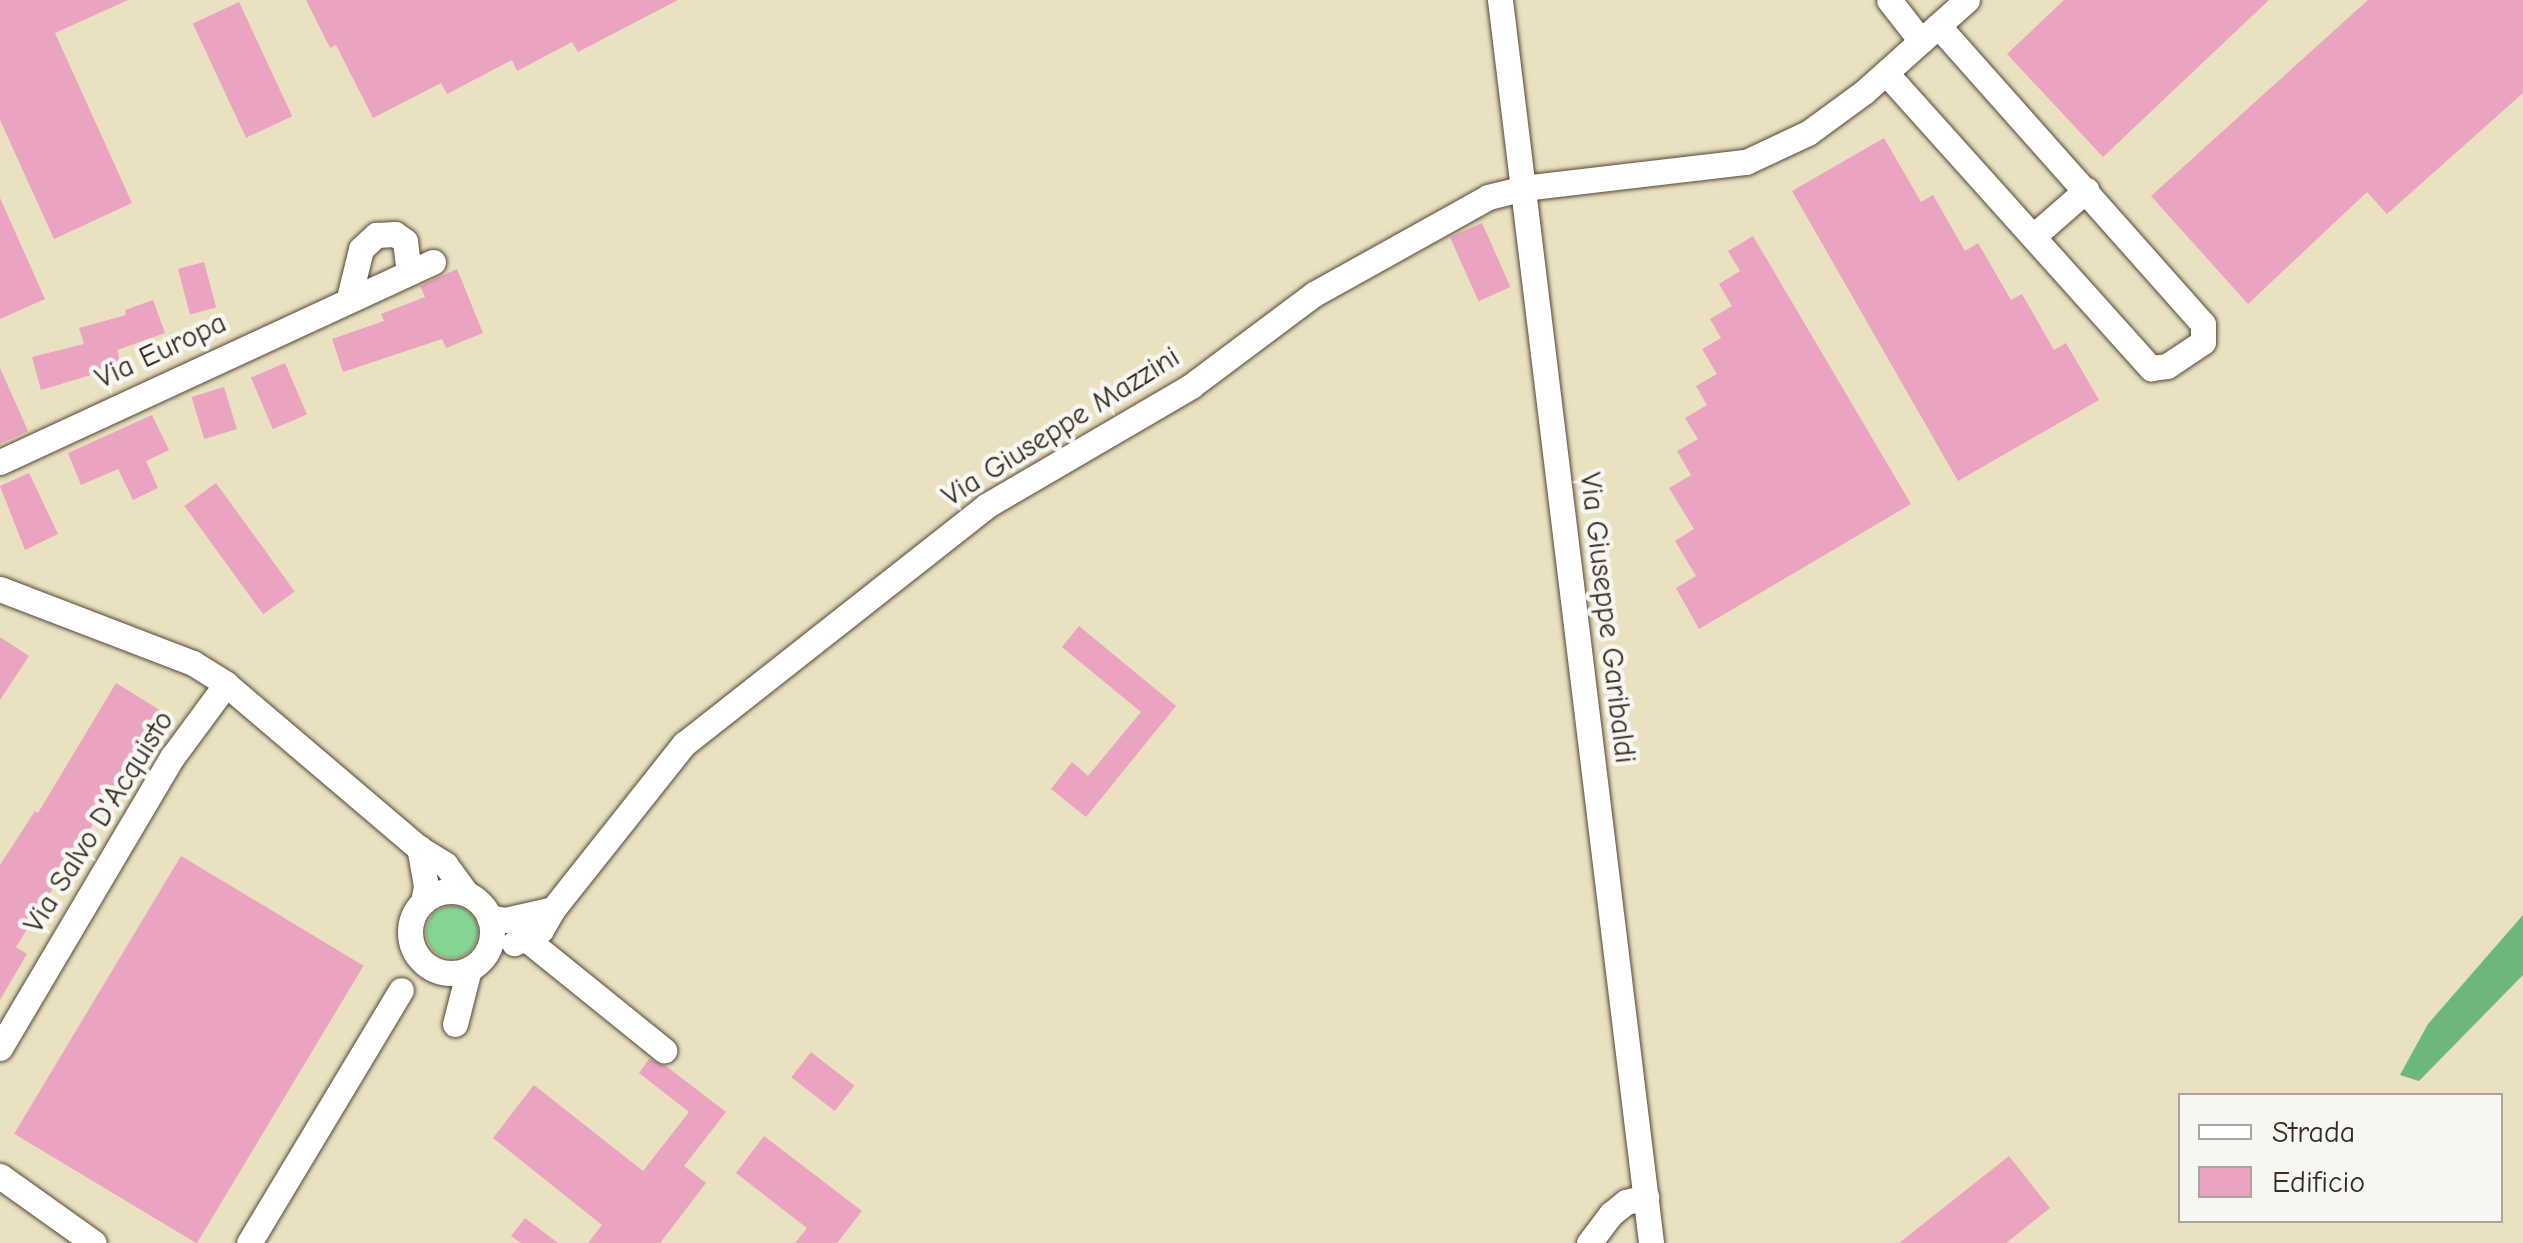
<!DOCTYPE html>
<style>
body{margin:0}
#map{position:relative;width:2523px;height:1243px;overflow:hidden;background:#eae1c1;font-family:"Comic Neue",sans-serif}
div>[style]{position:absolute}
.green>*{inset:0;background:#87d594}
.round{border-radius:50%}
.forest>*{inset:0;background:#6db67e}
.building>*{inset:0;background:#eaa3c1;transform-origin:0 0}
.roads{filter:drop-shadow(0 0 2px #554536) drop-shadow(0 0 2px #554536)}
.minor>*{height:25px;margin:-12.5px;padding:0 12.5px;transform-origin:12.5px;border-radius:12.5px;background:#fff}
.minor>.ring{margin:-12.5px;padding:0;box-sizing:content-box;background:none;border:25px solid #fff;border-radius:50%}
span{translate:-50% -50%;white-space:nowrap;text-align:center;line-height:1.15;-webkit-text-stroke:9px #f6f6f2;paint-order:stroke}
.street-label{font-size:30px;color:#3b2a1e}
.legend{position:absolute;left:2178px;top:1093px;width:325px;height:130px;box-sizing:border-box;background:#f6f6f2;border:2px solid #aba49d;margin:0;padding:12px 18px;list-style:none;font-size:30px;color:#3b2a1e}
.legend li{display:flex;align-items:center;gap:20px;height:50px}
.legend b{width:50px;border:2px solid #aba49d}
</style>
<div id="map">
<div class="green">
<i class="round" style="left:426px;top:906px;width:52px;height:52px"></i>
</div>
<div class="forest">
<i style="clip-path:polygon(2523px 915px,2523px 975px,2419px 1081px,2400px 1075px,2428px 1024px)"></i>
</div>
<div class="building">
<i style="clip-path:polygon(0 0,128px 0,55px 33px,132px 203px,54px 239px,0 120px)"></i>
<i style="clip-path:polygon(306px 0,678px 0,578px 52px,572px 42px,517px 71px,512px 60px,447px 94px,441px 83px,373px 118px,336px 45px,330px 48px)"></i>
<i style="clip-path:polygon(2064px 0,2269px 0,2103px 157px,2007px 54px)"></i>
<i style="clip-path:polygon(2368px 0,2523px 0,2523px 93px,2387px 214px,2367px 192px,2248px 304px,2151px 196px)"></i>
<i style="left:239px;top:2px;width:126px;height:51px;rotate:65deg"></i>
<i style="clip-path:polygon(1884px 138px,1921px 202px,1933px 195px,1965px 251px,1978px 243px,2011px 300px,2022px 294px,2054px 350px,2066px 343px,2099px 400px,1958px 481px,1792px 191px)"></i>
<i style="clip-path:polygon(0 198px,45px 299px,0 319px)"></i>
<i style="left:1482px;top:223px;width:70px;height:35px;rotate:66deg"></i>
<i style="clip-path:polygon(1753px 236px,1911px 504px,1699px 629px,1676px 588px,1696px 576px,1675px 541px,1694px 529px,1669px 488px,1691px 475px,1677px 451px,1698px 439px,1685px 418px,1707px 405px,1696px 386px,1717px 374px,1702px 349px,1721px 338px,1710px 319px,1732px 306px,1719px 284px,1740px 271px,1728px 251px)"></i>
<i style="left:204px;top:262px;width:47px;height:27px;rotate:75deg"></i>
<i style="clip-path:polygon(457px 269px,483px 333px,446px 348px,442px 339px,343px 372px,332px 339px,384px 321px,381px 314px,425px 297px,420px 286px)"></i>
<i style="clip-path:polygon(153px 300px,165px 333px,117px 350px,121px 366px,41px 390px,32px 357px,84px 344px,79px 328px,126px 315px,125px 310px)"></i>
<i style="left:285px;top:363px;width:56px;height:37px;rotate:67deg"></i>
<i style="clip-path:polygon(0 368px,28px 431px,0 444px)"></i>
<i style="left:224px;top:387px;width:44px;height:34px;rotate:73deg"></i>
<i style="clip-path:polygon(152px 415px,169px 450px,146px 461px,158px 488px,133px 500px,118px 469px,81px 485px,68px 453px)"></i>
<i style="clip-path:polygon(29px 473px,58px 534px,25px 550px,0 486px)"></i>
<i style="left:216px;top:483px;width:134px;height:39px;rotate:54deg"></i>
<i style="clip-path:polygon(1079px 626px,1176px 706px,1086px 817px,1051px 789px,1072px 762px,1088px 776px,1141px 712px,1062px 647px)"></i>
<i style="clip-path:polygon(0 637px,29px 656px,0 700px)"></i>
<i style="clip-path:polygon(116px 683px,163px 712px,16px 947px,27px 954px,0 1000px,0 865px,35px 811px,38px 813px)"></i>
<i style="left:181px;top:856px;width:213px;height:324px;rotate:31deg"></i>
<i style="left:811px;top:1052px;width:55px;height:32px;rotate:38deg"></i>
<i style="clip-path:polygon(649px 1059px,666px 1066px,726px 1112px,684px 1166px,706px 1183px,660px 1243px,588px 1243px,602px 1225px,493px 1138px,534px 1085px,643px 1171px,689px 1112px,639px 1073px)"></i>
<i style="clip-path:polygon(764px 1136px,862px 1211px,837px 1243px,795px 1243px,807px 1228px,736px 1173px)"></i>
<i style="clip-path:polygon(2009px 1156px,2050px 1208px,2006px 1243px,1899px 1243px)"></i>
<i style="clip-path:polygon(525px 1218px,558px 1243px,521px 1243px,511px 1236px)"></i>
</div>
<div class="roads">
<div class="minor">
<i style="left:1500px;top:0;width:1252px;rotate:83.07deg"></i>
<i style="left:1889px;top:0;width:52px;rotate:52deg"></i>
<i style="left:1886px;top:73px;width:397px;rotate:48.1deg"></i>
<i style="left:2151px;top:368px;width:16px;rotate:-7deg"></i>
<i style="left:2167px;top:366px;width:43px;rotate:-33.7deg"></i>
<i style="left:2203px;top:342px;width:18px;rotate:-90deg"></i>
<i style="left:2203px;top:324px;width:399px;rotate:-131.6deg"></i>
<i style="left:2036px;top:234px;width:67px;rotate:-41.3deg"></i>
<i style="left:349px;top:298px;width:50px;rotate:-76.2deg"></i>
<i style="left:361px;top:249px;width:21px;rotate:-43deg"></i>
<i style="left:376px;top:235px;width:19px;rotate:-3deg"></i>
<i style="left:395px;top:234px;width:12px;rotate:35deg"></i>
<i style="left:405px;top:241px;width:31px;rotate:83deg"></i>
<i style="left:0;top:462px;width:477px;rotate:-24.8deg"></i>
<i style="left:0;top:589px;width:207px;rotate:21deg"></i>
<i style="left:193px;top:663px;width:39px;rotate:32deg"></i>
<i style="left:226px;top:684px;width:253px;rotate:40.4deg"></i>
<i class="ring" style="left:410px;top:891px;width:57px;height:57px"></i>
<i style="left:423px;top:902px;width:16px;rotate:-79deg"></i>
<i style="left:426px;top:886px;width:39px;rotate:-100deg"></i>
<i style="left:419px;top:848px;width:31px;rotate:32deg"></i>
<i style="left:445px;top:864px;width:37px;rotate:54deg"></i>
<i style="left:553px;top:909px;width:211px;rotate:-51.6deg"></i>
<i style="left:684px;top:744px;width:385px;rotate:-38.2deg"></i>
<i style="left:986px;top:506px;width:238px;rotate:-30.3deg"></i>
<i style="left:1191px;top:386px;width:154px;rotate:-36.8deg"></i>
<i style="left:1314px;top:294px;width:199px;rotate:-29.1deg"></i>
<i style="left:1488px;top:197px;width:36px;rotate:-14deg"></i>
<i style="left:1523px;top:188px;width:225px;rotate:-6.7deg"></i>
<i style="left:1746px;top:162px;width:68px;rotate:-25.1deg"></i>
<i style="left:1808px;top:133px;width:69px;rotate:-36.2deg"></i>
<i style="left:1864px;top:92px;width:138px;rotate:-41.8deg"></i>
<i style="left:489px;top:917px;width:16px;rotate:11deg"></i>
<i style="left:505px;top:920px;width:49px;rotate:-12.9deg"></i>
<i style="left:553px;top:909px;width:24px;rotate:120deg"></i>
<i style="left:541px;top:930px;width:30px;rotate:154deg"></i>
<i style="left:525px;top:938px;width:179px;rotate:38.9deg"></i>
<i style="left:455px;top:1024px;width:57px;rotate:-75.7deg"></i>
<i style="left:0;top:1048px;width:339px;rotate:-59.4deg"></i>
<i style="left:173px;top:756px;width:89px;rotate:-53.6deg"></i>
<i style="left:0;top:1176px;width:115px;rotate:35.5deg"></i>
<i style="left:249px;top:1243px;width:295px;rotate:-59deg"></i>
<i style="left:1589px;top:1243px;width:36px;rotate:-53deg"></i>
<i style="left:1611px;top:1214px;width:19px;rotate:-39deg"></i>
<i style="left:1626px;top:1202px;width:21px;rotate:-14deg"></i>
</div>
</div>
<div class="street-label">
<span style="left:161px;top:351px;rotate:-25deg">Via Europa</span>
<span style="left:1061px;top:427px;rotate:-32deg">Via Giuseppe Mazzini</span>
<span style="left:1607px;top:618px;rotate:83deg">Via Giuseppe Garibaldi</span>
<span style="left:99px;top:822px;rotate:-58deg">Via Salvo D'Acquisto</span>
</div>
<ul class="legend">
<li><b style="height:12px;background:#fff"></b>Strada</li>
<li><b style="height:28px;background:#eaa3c1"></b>Edificio</li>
</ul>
</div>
